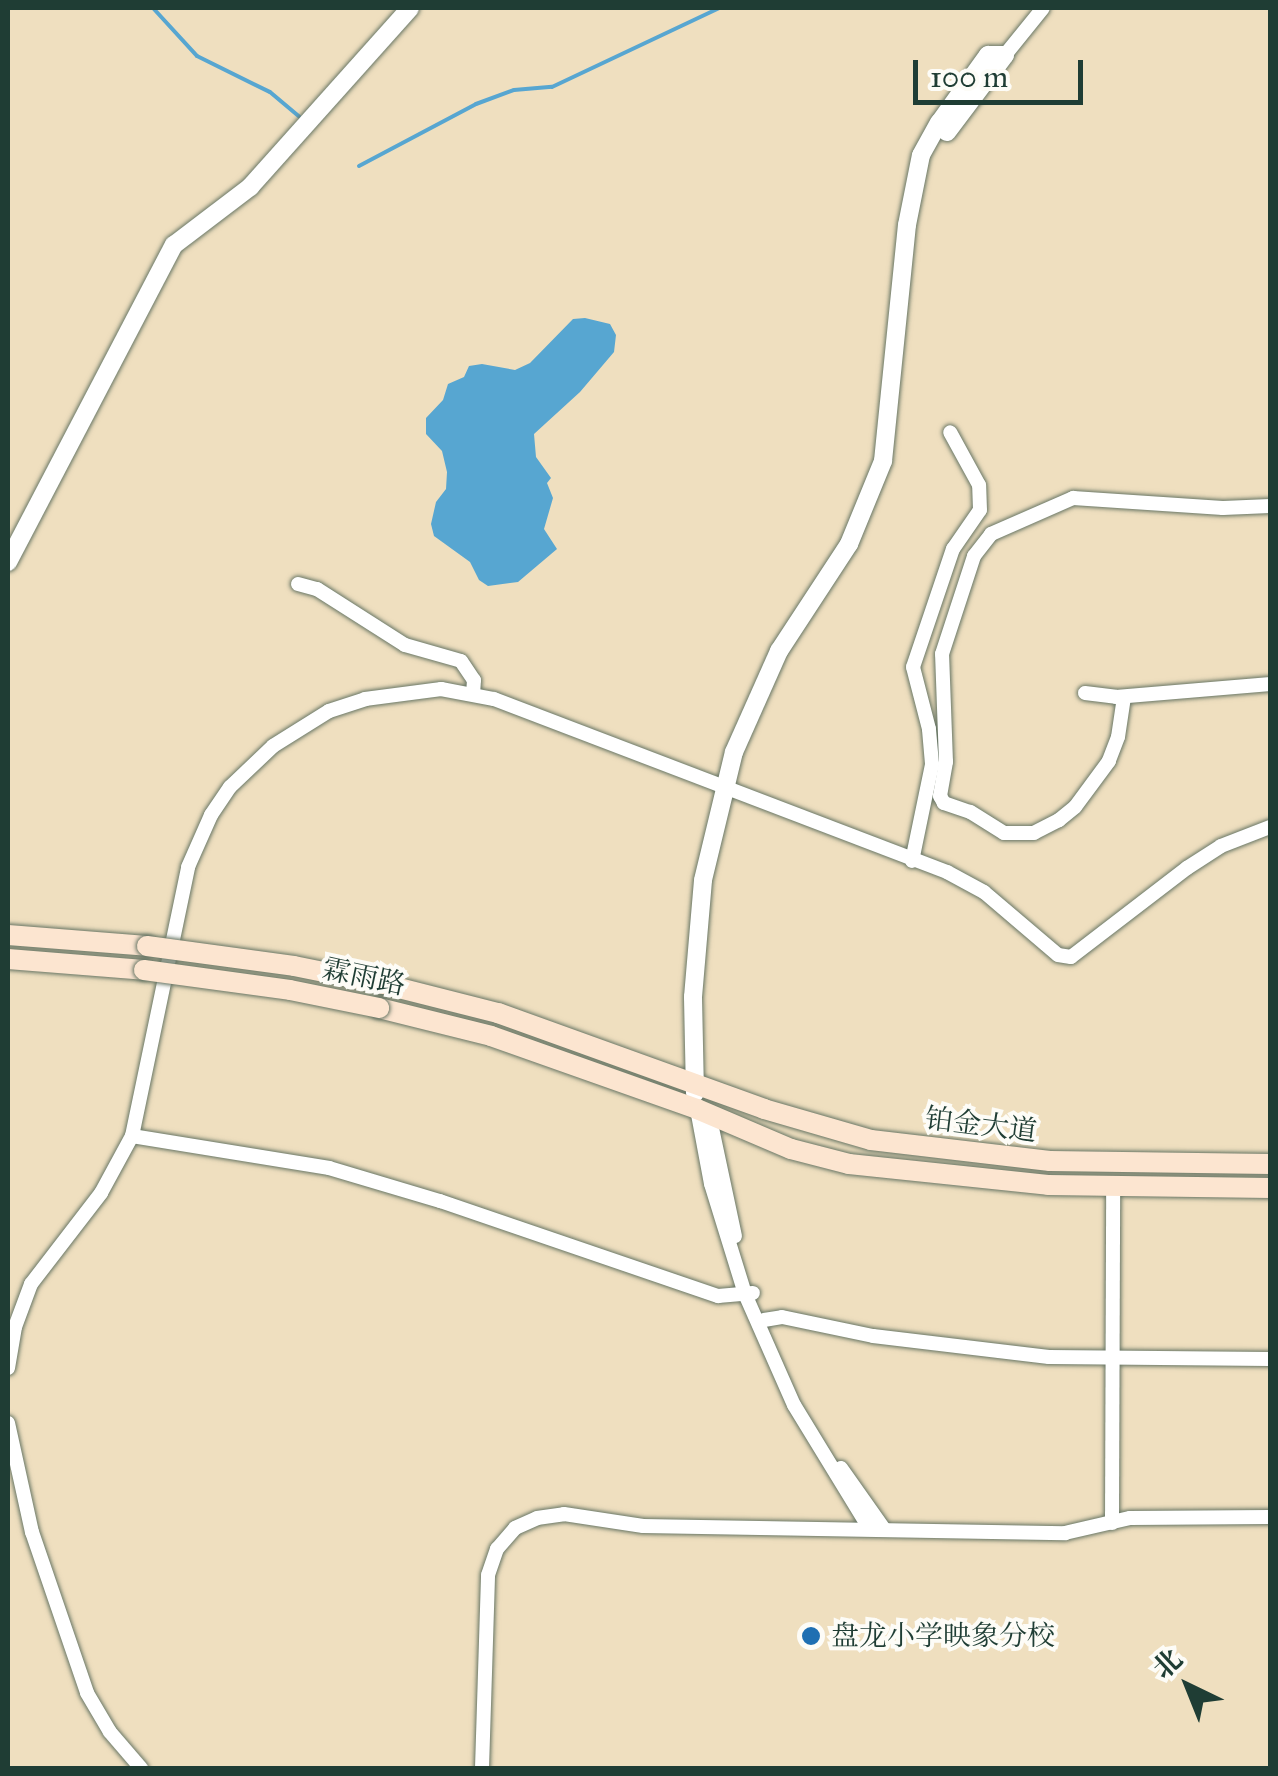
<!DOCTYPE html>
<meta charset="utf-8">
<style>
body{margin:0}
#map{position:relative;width:1278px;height:1776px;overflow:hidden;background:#efdfbf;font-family:"IM FELL Great Primer","Noto Serif SC",serif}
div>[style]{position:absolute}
.water>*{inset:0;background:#57a6d1}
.stream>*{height:4px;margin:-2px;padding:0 2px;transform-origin:2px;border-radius:2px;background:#57a6d1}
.roads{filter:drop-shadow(0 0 2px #687665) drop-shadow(0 0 2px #687665)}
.minor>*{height:14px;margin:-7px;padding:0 7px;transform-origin:7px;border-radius:7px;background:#fff}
.tertiary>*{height:18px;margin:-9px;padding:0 9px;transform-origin:9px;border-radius:9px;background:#fff}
.secondary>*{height:20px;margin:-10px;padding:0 10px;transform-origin:10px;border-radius:10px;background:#fce5d0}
.bridges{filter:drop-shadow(0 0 2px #687665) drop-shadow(0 0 2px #687665)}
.secondary-bridge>*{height:20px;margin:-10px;padding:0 10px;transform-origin:10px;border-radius:10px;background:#fce5d0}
.dots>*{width:28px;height:28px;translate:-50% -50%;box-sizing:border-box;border:5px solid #fdfcf7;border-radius:50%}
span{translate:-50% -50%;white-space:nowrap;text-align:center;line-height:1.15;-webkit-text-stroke:8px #fdfcf7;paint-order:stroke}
.street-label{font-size:28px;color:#1f3d34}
.poi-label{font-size:28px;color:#1f3d34}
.left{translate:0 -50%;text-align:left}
.frame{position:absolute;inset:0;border:10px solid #1f3d34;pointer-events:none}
.north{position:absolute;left:1138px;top:1636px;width:100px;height:100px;-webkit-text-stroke:8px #fdfcf7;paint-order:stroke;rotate:317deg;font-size:28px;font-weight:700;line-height:40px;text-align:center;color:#1f3d34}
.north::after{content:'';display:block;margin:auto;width:35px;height:45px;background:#1f3d34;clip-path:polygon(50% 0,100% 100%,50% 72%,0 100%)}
.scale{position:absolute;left:913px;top:60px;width:170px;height:45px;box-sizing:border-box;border:5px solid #1f3d34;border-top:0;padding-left:12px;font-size:30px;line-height:35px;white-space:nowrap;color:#1f3d34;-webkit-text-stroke:8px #fdfcf7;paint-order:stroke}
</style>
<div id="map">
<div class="water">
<i style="clip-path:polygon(585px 318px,610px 324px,616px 335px,614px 352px,580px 392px,534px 434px,536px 457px,551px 478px,547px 483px,553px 498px,544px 529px,557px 549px,518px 582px,488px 586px,479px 580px,470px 562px,434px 536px,431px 524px,436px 502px,446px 489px,447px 472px,442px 451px,426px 434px,426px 418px,443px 400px,448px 384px,464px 377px,469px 366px,482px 364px,515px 370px,530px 363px,573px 319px)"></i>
</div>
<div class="stream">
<i style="left:153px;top:8px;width:65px;rotate:47.5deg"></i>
<i style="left:197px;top:56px;width:81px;rotate:26.3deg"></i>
<i style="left:270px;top:92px;width:38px;rotate:40deg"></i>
<i style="left:359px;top:166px;width:132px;rotate:-27.9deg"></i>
<i style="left:476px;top:104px;width:40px;rotate:-20.2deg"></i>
<i style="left:514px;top:90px;width:38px;rotate:-5deg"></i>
<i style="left:552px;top:87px;width:185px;rotate:-25.3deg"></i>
</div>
<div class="roads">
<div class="minor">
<i style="left:1005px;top:55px;width:60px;rotate:-51deg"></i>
<i style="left:298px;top:584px;width:20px;rotate:15deg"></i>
<i style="left:317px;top:589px;width:104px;rotate:32.5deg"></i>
<i style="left:405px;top:645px;width:58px;rotate:15.9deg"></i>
<i style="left:461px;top:661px;width:23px;rotate:56deg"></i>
<i style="left:474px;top:680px;width:13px;rotate:94deg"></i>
<i style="left:1085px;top:693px;width:31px;rotate:7deg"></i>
<i style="left:1116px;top:697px;width:155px;rotate:-4.8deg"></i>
<i style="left:1124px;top:697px;width:40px;rotate:98.5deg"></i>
<i style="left:1118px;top:737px;width:26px;rotate:111deg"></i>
<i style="left:1109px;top:761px;width:57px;rotate:126.5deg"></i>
<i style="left:1075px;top:807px;width:21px;rotate:141deg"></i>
<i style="left:1059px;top:820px;width:28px;rotate:153deg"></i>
<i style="left:1034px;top:833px;width:30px;rotate:180deg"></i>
<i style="left:1004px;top:833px;width:40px;rotate:-148deg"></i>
<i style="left:970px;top:812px;width:28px;rotate:-161deg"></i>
<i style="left:944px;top:803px;width:8px;rotate:-120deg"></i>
<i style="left:940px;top:796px;width:35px;rotate:-80deg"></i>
<i style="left:946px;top:762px;width:108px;rotate:-92.1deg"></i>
<i style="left:942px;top:654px;width:103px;rotate:-71.9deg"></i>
<i style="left:974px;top:556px;width:28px;rotate:-52deg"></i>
<i style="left:991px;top:534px;width:90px;rotate:-23.7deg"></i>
<i style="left:1073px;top:498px;width:150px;rotate:3.8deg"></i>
<i style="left:1223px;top:508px;width:47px;rotate:-2.4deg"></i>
<i style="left:912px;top:861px;width:99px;rotate:-78.3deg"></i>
<i style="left:932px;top:764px;width:35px;rotate:-95deg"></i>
<i style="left:929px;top:729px;width:64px;rotate:-104.5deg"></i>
<i style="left:913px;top:667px;width:125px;rotate:-71.3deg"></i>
<i style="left:953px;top:549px;width:47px;rotate:-55.3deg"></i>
<i style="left:980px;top:510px;width:25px;rotate:-92deg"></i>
<i style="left:979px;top:485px;width:60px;rotate:-118.7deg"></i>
<i style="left:697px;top:1109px;width:76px;rotate:79.4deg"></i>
<i style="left:711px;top:1184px;width:115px;rotate:72.8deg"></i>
<i style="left:745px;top:1294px;width:121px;rotate:66.2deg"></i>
<i style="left:794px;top:1405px;width:144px;rotate:58.6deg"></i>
<i style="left:709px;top:1114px;width:125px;rotate:78deg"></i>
<i style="left:132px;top:1136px;width:275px;rotate:-78.2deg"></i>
<i style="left:188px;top:867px;width:57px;rotate:-66.1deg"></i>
<i style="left:211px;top:815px;width:34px;rotate:-56deg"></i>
<i style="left:230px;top:787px;width:59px;rotate:-43.6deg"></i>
<i style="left:273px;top:746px;width:66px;rotate:-32deg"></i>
<i style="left:329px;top:711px;width:38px;rotate:-18deg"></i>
<i style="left:365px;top:699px;width:77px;rotate:-7.5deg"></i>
<i style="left:441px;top:689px;width:54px;rotate:10.7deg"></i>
<i style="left:494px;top:699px;width:485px;rotate:20.9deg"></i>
<i style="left:947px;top:872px;width:42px;rotate:28.4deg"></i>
<i style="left:984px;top:892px;width:97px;rotate:40.4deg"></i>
<i style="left:1058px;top:955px;width:13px;rotate:9deg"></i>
<i style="left:1071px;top:957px;width:146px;rotate:-37.5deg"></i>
<i style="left:1187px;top:868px;width:40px;rotate:-32.9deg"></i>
<i style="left:1221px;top:846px;width:53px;rotate:-21.2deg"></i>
<i style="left:764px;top:1320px;width:18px;rotate:-9deg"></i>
<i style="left:782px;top:1317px;width:93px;rotate:11.8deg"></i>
<i style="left:873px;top:1336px;width:177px;rotate:6.8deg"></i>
<i style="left:1049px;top:1357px;width:221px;rotate:0.5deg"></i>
<i style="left:8px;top:1368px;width:42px;rotate:-80.3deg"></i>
<i style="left:15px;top:1327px;width:46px;rotate:-69.6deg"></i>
<i style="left:31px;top:1284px;width:115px;rotate:-52.4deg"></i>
<i style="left:101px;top:1193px;width:65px;rotate:-61.5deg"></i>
<i style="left:132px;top:1136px;width:200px;rotate:9.2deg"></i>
<i style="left:329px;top:1168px;width:116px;rotate:16.6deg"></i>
<i style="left:440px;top:1201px;width:294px;rotate:18.9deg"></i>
<i style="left:718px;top:1296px;width:35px;rotate:-5deg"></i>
<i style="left:8px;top:1423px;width:112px;rotate:77.6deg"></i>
<i style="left:32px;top:1532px;width:170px;rotate:71.1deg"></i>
<i style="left:87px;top:1693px;width:45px;rotate:59.5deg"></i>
<i style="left:110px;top:1732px;width:48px;rotate:49.3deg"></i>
<i style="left:841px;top:1468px;width:75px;rotate:54.8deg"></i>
<i style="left:1112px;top:1523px;width:337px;rotate:-89.8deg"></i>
<i style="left:482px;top:1768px;width:193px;rotate:-88.2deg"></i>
<i style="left:488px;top:1575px;width:28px;rotate:-71deg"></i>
<i style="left:497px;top:1549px;width:28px;rotate:-49deg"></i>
<i style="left:515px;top:1528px;width:24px;rotate:-24deg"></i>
<i style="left:537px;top:1518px;width:27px;rotate:-8deg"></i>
<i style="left:564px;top:1514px;width:80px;rotate:8.6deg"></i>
<i style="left:643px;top:1526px;width:422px;rotate:1deg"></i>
<i style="left:1065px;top:1533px;width:67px;rotate:-13deg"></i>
<i style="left:1130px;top:1518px;width:140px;rotate:-0.4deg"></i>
</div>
<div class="tertiary">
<i style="left:947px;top:132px;width:96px;rotate:-53deg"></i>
<i style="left:8px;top:562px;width:358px;rotate:-62.4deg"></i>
<i style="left:174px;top:245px;width:96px;rotate:-37.3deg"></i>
<i style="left:250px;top:187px;width:240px;rotate:-48.2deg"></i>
<i style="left:695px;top:1093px;width:96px;rotate:-91.2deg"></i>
<i style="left:693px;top:997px;width:117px;rotate:-85.1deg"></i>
<i style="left:703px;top:880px;width:132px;rotate:-76.4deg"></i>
<i style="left:734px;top:752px;width:111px;rotate:-66deg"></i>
<i style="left:779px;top:651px;width:128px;rotate:-56.8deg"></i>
<i style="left:849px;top:544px;width:90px;rotate:-67.7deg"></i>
<i style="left:883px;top:461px;width:237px;rotate:-84.2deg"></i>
<i style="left:907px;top:225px;width:71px;rotate:-78.7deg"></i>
<i style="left:921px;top:155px;width:37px;rotate:-61deg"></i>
<i style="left:939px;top:123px;width:84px;rotate:-54.2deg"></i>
<i style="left:988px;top:55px;width:17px"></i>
</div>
<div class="secondary">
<i style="left:8px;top:935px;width:139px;rotate:4.5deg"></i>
<i style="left:8px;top:959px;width:136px;rotate:4.6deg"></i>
<i style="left:383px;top:984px;width:119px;rotate:14.2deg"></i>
<i style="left:498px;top:1013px;width:283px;rotate:19.8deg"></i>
<i style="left:764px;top:1109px;width:111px;rotate:16.2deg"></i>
<i style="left:871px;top:1140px;width:180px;rotate:6.7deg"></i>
<i style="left:1050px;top:1161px;width:220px;rotate:0.8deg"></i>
<i style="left:379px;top:1008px;width:115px;rotate:14deg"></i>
<i style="left:491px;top:1036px;width:219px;rotate:19.5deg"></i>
<i style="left:697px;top:1109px;width:102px;rotate:23.1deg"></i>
<i style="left:791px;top:1149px;width:60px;rotate:14.5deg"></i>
<i style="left:849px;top:1164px;width:200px;rotate:6deg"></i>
<i style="left:1048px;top:1185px;width:222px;rotate:0.8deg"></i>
</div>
</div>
<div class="bridges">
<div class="secondary-bridge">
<i style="left:147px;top:946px;width:148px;rotate:7.7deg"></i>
<i style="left:294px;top:966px;width:91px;rotate:11.4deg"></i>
<i style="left:144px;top:970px;width:147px;rotate:7.8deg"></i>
<i style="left:290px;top:990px;width:91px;rotate:11.4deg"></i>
</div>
</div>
<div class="dots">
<i style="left:811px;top:1636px;background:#1f6fb2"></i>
</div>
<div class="street-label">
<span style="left:364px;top:977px;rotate:12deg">霖雨路</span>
<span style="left:981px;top:1125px;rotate:7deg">铂金大道</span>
</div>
<div class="poi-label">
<span class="left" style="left:831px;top:1636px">盘龙小学映象分校</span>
</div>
<div class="frame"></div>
<div class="north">北</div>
<div class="scale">100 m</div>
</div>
